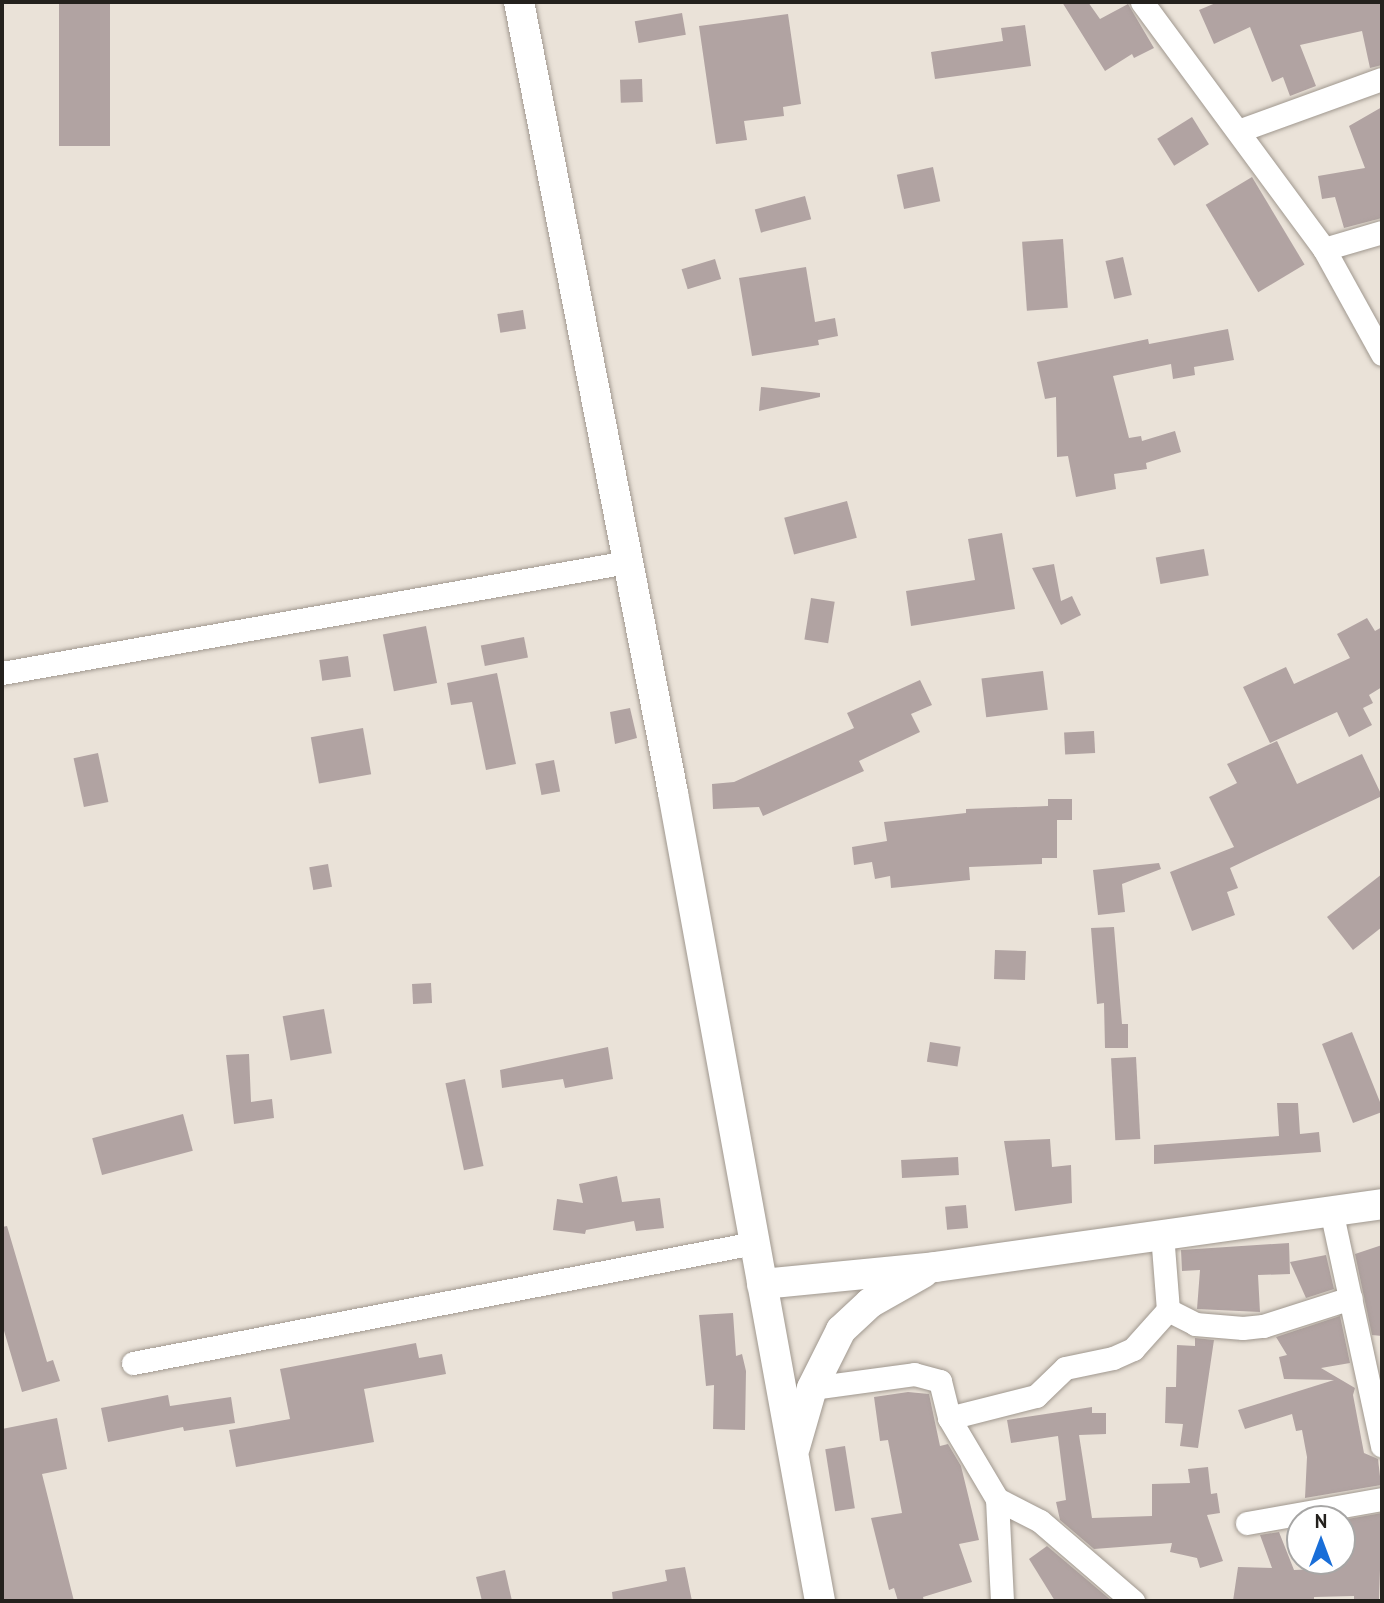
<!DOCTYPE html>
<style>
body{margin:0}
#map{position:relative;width:1384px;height:1603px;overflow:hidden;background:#eae2d8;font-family:"PT Sans",sans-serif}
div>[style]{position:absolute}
.building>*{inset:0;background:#b1a3a2;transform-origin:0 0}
.roads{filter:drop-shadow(0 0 2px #a0988f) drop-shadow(0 0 2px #a0988f)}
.minor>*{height:23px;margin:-11.5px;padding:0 11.5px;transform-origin:11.5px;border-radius:11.5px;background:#fff}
.tertiary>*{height:30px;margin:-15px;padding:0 15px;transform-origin:15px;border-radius:15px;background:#fff}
span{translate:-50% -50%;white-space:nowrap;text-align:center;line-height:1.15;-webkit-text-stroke:5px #fff;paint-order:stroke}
.frame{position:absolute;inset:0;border:4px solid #24211d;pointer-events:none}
.north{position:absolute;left:1286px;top:1505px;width:70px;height:70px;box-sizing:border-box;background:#fff;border:2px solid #a7a6a5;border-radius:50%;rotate:0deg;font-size:19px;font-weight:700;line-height:28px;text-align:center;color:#24211d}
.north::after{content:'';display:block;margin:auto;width:24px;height:32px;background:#196ed8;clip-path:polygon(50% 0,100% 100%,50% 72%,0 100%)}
</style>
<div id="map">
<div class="building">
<i style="left:59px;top:2px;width:51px;height:144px"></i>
<i style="clip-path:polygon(1062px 2px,1088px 2px,1100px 19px,1128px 4px,1154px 48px,1134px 58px,1132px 54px,1105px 71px)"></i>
<i style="clip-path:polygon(1218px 2px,1382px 2px,1382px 65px,1370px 68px,1362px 31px,1300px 45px,1316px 86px,1290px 96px,1283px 77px,1272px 82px,1250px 27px,1214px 44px,1199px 10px)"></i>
<i style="left:682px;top:13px;width:22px;height:48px;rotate:80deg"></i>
<i style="clip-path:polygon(788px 14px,801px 104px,783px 107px,784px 116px,744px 121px,747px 140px,716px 144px,699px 26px)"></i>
<i style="clip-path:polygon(1025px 25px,1031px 66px,935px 79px,931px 52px,1003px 41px,1001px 28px)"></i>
<i style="left:642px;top:79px;width:23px;height:22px;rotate:88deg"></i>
<i style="clip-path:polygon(1382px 107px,1382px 218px,1344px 228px,1335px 197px,1322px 199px,1318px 176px,1365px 168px,1349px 126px)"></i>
<i style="left:1192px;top:117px;width:32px;height:41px;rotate:58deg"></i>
<i style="left:933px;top:167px;width:35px;height:37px;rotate:78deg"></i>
<i style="left:1252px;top:177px;width:102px;height:54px;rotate:59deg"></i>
<i style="left:805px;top:196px;width:24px;height:52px;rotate:75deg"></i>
<i style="left:1063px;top:239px;width:69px;height:41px;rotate:86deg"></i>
<i style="left:1123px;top:257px;width:39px;height:18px;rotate:77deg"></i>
<i style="left:715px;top:259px;width:21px;height:35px;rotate:73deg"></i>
<i style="clip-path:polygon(806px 267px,815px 322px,835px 318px,838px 336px,818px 340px,819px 345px,752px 356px,739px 278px)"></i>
<i style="left:523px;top:310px;width:19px;height:26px;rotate:81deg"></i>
<i style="clip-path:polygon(1228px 329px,1234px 360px,1194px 367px,1195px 375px,1173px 379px,1171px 364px,1113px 376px,1129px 438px,1141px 436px,1142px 441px,1175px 431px,1181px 452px,1146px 463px,1147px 469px,1114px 474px,1116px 489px,1076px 497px,1068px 456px,1057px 457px,1056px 397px,1045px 399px,1037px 362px,1148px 339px,1149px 344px)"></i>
<i style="clip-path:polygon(761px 387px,820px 393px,820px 397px,759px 411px)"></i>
<i style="left:847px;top:501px;width:38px;height:65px;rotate:75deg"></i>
<i style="clip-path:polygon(1002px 533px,1015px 609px,911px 626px,906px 591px,975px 580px,968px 539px)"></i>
<i style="left:1204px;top:549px;width:27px;height:49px;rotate:80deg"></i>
<i style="clip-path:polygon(1054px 564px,1061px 601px,1072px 596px,1081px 615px,1061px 625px,1032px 568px)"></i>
<i style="left:811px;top:598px;width:24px;height:42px;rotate:9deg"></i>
<i style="clip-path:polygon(1367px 618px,1375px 631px,1382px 627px,1382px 687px,1369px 695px,1373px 703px,1363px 708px,1372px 725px,1349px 737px,1337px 712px,1270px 743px,1243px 687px,1286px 667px,1294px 684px,1350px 658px,1337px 634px)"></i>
<i style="left:426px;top:626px;width:58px;height:44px;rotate:79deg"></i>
<i style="left:524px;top:637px;width:21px;height:44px;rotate:79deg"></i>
<i style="left:348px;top:656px;width:21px;height:29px;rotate:82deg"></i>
<i style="left:1043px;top:671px;width:39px;height:62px;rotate:83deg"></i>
<i style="clip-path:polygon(497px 673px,516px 764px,486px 770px,472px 702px,451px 705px,447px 683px)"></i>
<i style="clip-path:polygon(920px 680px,932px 705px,911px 714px,920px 732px,859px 761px,864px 771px,763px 816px,759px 807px,713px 809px,712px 784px,734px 782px,854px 728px,847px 713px)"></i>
<i style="clip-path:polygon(630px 708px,637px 738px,615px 744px,610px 712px)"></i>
<i style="left:363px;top:728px;width:47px;height:53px;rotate:80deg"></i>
<i style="left:1094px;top:731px;width:22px;height:30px;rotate:87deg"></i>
<i style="clip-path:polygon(1277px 741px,1297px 784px,1362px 754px,1382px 796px,1230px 868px,1238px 888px,1227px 892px,1235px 915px,1192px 931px,1170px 872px,1234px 847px,1209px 797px,1237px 783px,1227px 764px)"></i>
<i style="left:98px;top:753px;width:50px;height:25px;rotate:78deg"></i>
<i style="left:554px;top:760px;width:32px;height:19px;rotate:79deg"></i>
<i style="clip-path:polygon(1048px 799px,1072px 799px,1072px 820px,1057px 820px,1057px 858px,1042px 858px,1042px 864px,969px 867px,970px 880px,891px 888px,890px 876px,875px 879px,872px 862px,854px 865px,852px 847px,887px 841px,884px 822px,966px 813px,966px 809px,1048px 806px)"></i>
<i style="clip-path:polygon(1159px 863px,1161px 869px,1122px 884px,1125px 912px,1098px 915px,1093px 870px)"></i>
<i style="left:328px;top:864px;width:23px;height:19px;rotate:80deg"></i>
<i style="clip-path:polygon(1382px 874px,1382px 927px,1353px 950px,1327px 917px)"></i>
<i style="clip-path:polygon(1114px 927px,1122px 1024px,1128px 1024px,1128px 1048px,1105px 1048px,1104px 1003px,1097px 1004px,1091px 928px)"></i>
<i style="left:995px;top:950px;width:31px;height:29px;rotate:2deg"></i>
<i style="left:431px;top:983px;width:20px;height:19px;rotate:87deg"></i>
<i style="left:324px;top:1009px;width:45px;height:42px;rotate:80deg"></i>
<i style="clip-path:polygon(1352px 1032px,1382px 1107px,1382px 1112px,1353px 1123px,1322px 1044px)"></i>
<i style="left:930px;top:1042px;width:31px;height:20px;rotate:9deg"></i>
<i style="clip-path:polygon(608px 1047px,613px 1079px,565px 1088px,563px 1079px,502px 1088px,500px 1070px)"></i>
<i style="clip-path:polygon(249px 1054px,251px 1102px,272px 1099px,274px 1118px,234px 1124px,226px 1055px)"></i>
<i style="left:1136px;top:1057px;width:82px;height:25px;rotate:87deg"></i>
<i style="left:465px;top:1079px;width:89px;height:20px;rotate:78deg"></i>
<i style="clip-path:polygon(1277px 1103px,1298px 1103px,1300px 1134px,1319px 1132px,1321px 1152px,1154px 1164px,1154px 1145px,1279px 1136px)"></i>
<i style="left:183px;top:1114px;width:38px;height:94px;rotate:75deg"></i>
<i style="clip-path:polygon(1050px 1139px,1052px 1167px,1071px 1165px,1072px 1203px,1015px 1211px,1004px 1141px)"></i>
<i style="left:958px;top:1157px;width:18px;height:57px;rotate:87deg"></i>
<i style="clip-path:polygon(617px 1176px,622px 1202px,660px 1198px,664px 1228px,636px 1231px,634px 1221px,586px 1230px,585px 1234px,553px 1230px,557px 1199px,583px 1203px,579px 1184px)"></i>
<i style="left:966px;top:1205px;width:23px;height:21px;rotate:85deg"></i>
<i style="clip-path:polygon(7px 1226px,47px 1362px,53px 1360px,60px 1381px,22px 1392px,2px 1324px,2px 1227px)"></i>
<i style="clip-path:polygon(1289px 1243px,1290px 1274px,1258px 1275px,1260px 1312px,1197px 1309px,1200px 1270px,1182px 1271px,1181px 1250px)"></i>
<i style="clip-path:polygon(1382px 1245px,1382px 1336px,1372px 1335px,1355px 1254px)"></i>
<i style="clip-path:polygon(1326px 1255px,1334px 1289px,1306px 1298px,1290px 1262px)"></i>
<i style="clip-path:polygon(733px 1313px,736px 1356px,742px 1354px,746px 1371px,745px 1430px,713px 1429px,714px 1385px,706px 1386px,699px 1315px)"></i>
<i style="clip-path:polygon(1340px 1316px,1350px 1363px,1321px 1368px,1355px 1388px,1353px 1395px,1364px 1453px,1378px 1459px,1381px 1485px,1305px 1498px,1307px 1457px,1302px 1430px,1296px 1431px,1292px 1414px,1245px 1429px,1238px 1410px,1334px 1380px,1284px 1379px,1279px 1357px,1287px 1355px,1276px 1337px)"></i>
<i style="clip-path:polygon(1195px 1338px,1214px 1340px,1198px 1448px,1180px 1446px,1183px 1424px,1165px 1423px,1166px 1387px,1176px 1387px,1177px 1345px,1195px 1346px)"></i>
<i style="clip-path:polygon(416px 1343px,419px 1358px,442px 1354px,446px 1374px,364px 1389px,374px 1442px,236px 1467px,229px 1430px,290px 1419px,280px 1369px)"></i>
<i style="clip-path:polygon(908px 1392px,929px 1394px,940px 1446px,948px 1444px,961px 1466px,979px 1540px,959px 1544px,972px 1582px,923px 1597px,924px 1601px,898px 1601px,894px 1588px,889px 1590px,871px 1518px,902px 1513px,888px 1440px,880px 1441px,874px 1397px)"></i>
<i style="clip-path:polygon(168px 1395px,170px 1406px,231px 1397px,235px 1423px,184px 1431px,183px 1427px,108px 1442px,101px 1408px)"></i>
<i style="clip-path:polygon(1092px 1407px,1092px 1413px,1106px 1413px,1106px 1434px,1079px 1435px,1092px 1518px,1152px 1516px,1152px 1484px,1190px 1483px,1188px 1469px,1208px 1467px,1211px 1494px,1217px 1493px,1220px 1513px,1207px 1515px,1223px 1561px,1200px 1568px,1197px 1558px,1170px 1552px,1172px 1543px,1094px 1549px,1060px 1520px,1056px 1502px,1066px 1500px,1058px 1436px,1011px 1443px,1007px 1420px)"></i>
<i style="clip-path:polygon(57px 1418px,67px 1469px,42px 1474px,74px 1601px,2px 1601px,2px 1429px)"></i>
<i style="left:845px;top:1446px;width:63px;height:20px;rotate:81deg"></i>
<i style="clip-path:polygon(1382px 1513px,1379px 1599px,1354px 1601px,1354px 1596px,1314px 1597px,1314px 1601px,1233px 1601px,1238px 1567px,1272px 1568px,1260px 1535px,1279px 1532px,1294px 1570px,1342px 1568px,1342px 1520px)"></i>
<i style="clip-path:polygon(1047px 1546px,1112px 1601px,1055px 1601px,1029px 1559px)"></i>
<i style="clip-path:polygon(685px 1567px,692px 1601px,613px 1601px,612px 1592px,667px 1581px,665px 1570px)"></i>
<i style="clip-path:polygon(505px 1570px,512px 1601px,482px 1601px,476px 1577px)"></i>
</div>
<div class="roads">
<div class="minor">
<i style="left:1142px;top:2px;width:307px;rotate:53.6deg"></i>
<i style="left:1324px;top:249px;width:120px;rotate:61.1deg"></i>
<i style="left:1238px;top:131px;width:153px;rotate:-19.9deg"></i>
<i style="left:1324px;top:249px;width:60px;rotate:-16.3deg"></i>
<i style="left:2px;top:673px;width:635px;rotate:-10.07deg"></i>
<i style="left:1331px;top:1210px;width:241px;rotate:77.8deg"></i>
<i style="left:1168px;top:1310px;width:30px;rotate:27deg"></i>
<i style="left:1195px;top:1324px;width:48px;rotate:4.8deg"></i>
<i style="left:1243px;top:1328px;width:20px;rotate:-6deg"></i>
<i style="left:1263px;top:1326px;width:92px;rotate:-17.7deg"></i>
<i style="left:133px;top:1363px;width:632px;rotate:-10.94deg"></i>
<i style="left:812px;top:1388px;width:103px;rotate:-7.8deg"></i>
<i style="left:914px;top:1374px;width:27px;rotate:15deg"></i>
<i style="left:940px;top:1381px;width:38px;rotate:76deg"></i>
<i style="left:949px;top:1418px;width:94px;rotate:59.3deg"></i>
<i style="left:997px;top:1499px;width:102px;rotate:87.2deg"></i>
<i style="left:949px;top:1418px;width:90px;rotate:-14.2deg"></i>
<i style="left:1036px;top:1396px;width:40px;rotate:-44deg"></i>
<i style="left:1065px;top:1368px;width:49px;rotate:-11.8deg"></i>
<i style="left:1113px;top:1358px;width:22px;rotate:-24deg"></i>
<i style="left:1133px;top:1349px;width:52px;rotate:-48.1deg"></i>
<i style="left:1168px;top:1310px;width:76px;rotate:-94.5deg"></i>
<i style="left:997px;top:1499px;width:48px;rotate:27.1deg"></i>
<i style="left:1040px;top:1521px;width:123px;rotate:40.7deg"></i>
<i style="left:1247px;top:1523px;width:137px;rotate:-10.1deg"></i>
</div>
<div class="tertiary">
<i style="left:519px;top:2px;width:806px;rotate:78.98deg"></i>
<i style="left:673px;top:793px;width:821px;rotate:79.69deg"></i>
<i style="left:762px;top:1284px;width:174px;rotate:-5.6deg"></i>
<i style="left:935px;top:1267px;width:451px;rotate:-8deg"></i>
<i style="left:795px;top:1447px;width:61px;rotate:-73.9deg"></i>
<i style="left:812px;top:1388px;width:65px;rotate:-63.4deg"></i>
<i style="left:841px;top:1330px;width:40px;rotate:-43deg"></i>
<i style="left:870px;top:1303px;width:61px;rotate:-29.5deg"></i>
</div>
</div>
<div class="frame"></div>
<div class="north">N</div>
</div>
